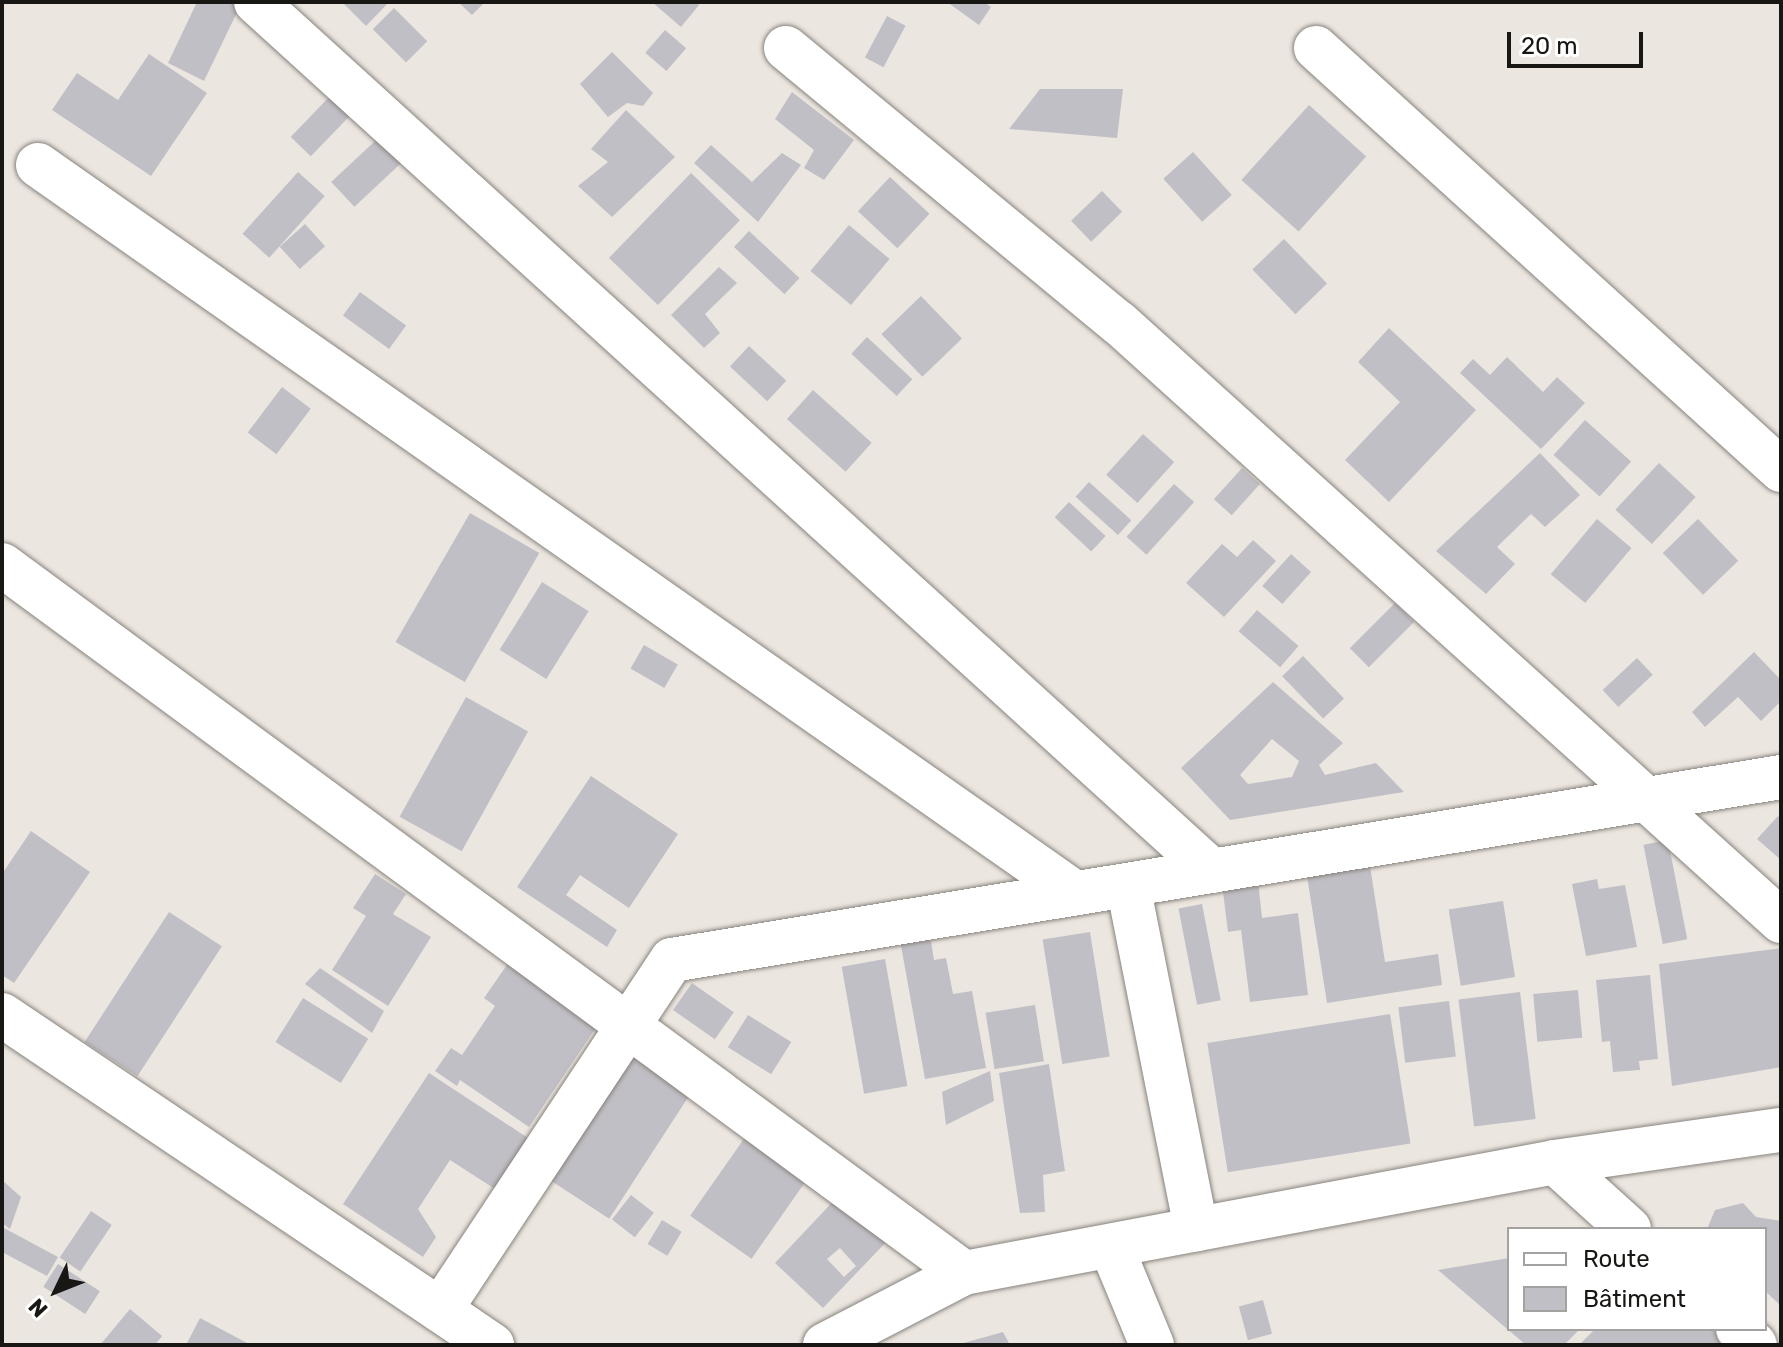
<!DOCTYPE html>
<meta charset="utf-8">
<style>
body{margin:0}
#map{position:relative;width:1783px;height:1347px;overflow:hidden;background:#ece6e0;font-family:Rubik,sans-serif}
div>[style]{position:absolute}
.building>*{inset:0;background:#c1bfc6;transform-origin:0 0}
.roads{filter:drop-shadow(0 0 2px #88837d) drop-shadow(0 0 2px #88837d)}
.minor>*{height:44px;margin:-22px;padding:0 22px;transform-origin:22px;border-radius:22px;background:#fff}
span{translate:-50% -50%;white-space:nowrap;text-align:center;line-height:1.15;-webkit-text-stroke:8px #fff;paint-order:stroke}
.frame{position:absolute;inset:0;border:4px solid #191714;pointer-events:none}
.legend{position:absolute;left:1507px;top:1227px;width:260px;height:104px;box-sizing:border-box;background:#fff;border:2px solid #a3a2a1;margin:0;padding:10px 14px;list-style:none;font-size:24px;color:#191714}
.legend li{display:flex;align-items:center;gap:16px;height:40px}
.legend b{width:40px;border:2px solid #a3a2a1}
.north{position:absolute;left:16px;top:1251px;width:80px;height:80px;-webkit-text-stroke:6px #fff;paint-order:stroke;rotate:227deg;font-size:22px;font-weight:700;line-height:32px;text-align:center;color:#191714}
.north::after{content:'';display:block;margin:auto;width:28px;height:36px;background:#191714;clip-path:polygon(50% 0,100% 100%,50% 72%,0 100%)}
.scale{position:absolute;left:1507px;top:32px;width:136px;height:36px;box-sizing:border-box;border:4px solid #191714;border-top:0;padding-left:10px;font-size:24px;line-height:28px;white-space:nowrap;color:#191714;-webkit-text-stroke:6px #fff;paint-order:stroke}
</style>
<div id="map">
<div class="building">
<i style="clip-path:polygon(197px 2px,242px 2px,204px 81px,168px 63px)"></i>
<i style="clip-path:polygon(342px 2px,389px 2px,366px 26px)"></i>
<i style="clip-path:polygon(458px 2px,485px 2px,472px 15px)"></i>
<i style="clip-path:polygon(652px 2px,695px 2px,699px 5px,681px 27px)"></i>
<i style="clip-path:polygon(947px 2px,984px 2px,991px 7px,979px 25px)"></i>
<i style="left:394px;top:8px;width:47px;height:30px;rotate:45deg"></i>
<i style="left:887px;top:16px;width:21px;height:47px;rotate:28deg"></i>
<i style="left:665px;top:30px;width:28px;height:30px;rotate:41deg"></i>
<i style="clip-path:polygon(612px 52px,653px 93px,643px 106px,627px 103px,608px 117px,580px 84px)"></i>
<i style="clip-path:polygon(149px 54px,207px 93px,151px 176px,52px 110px,77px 73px,118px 100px)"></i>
<i style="clip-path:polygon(1040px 89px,1123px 89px,1117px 138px,1009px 129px)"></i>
<i style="clip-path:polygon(792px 92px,854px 140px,824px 180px,804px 168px,814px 150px,775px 119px)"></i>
<i style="left:333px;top:93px;width:28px;height:61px;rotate:44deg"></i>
<i style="left:1309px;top:105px;width:77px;height:101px;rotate:42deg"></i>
<i style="clip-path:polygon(626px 110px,675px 157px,612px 217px,578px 186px,608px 162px,591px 149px)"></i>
<i style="left:389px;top:128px;width:34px;height:79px;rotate:47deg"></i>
<i style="clip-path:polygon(711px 145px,752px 182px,782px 153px,801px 165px,758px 222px,694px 163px)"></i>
<i style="left:1193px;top:152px;width:58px;height:40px;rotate:48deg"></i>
<i style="left:298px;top:172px;width:36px;height:83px;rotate:42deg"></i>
<i style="left:691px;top:173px;width:68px;height:118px;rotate:44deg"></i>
<i style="left:890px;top:177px;width:54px;height:47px;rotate:43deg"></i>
<i style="left:1102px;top:191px;width:29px;height:43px;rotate:46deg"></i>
<i style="left:305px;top:224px;width:30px;height:34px;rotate:48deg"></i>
<i style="left:849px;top:225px;width:53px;height:60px;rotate:40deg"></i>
<i style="left:749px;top:231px;width:69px;height:22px;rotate:43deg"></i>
<i style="left:1284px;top:239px;width:62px;height:44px;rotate:46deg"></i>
<i style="clip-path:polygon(719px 267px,737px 283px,705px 314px,720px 333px,704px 348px,671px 315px)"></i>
<i style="left:360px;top:292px;width:57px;height:29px;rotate:36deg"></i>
<i style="left:921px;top:296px;width:59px;height:55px;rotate:46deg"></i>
<i style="clip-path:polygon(1389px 328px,1476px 410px,1389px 502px,1345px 460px,1400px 402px,1358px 362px)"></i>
<i style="left:867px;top:337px;width:62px;height:23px;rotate:43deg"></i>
<i style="left:749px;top:346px;width:51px;height:28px;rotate:43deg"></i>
<i style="clip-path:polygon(1507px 357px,1543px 392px,1557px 377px,1585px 403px,1541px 449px,1460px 373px,1473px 359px,1490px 375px)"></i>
<i style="left:282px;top:387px;width:36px;height:57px;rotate:37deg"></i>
<i style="left:813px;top:390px;width:79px;height:39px;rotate:42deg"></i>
<i style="left:1585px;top:420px;width:62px;height:47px;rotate:42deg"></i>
<i style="left:1143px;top:434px;width:42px;height:55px;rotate:42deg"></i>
<i style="clip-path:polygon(1540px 453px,1580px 495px,1545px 527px,1531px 514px,1497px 547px,1515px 564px,1486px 594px,1436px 551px)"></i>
<i style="left:1659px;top:463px;width:50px;height:64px;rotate:43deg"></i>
<i style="left:1242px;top:468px;width:24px;height:42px;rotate:42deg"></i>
<i style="left:1089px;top:482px;width:57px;height:20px;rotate:42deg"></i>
<i style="left:1174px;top:484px;width:27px;height:71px;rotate:42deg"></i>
<i style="left:1069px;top:502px;width:50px;height:21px;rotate:43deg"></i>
<i style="left:470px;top:513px;width:80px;height:149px;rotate:30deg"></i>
<i style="left:1597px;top:519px;width:45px;height:72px;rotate:40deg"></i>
<i style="left:1698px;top:519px;width:58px;height:49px;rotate:46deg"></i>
<i style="clip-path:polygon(1253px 540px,1276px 561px,1224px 617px,1186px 583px,1222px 544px,1237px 557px)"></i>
<i style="left:1291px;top:554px;width:27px;height:43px;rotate:42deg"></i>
<i style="left:542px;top:582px;width:55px;height:80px;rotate:32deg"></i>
<i style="left:1395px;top:603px;width:27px;height:64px;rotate:45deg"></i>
<i style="left:1257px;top:610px;width:55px;height:28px;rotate:41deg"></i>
<i style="left:644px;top:645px;width:39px;height:27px;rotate:30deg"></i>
<i style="clip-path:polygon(1754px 652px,1781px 680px,1781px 701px,1761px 721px,1738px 697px,1705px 727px,1692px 712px)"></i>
<i style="left:1303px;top:656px;width:59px;height:29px;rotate:46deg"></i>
<i style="left:1637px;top:658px;width:23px;height:47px;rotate:47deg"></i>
<i style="clip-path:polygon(evenodd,1273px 682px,1343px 743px,1319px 765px,1325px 775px,1376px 763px,1404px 792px,1230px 820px,1181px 768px,1273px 682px,1272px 739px,1299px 761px,1292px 777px,1248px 784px,1240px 775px,1272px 739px)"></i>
<i style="left:466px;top:697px;width:71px;height:137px;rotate:29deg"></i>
<i style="clip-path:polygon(591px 776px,678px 834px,629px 908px,580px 875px,566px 895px,617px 930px,607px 947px,517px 887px)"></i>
<i style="clip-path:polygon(1778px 816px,1781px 819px,1781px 860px,1757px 839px)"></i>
<i style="clip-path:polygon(31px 831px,90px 872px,14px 983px,2px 975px,2px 874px)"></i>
<i style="left:1668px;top:840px;width:101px;height:25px;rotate:79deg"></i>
<i style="clip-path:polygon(1370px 866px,1385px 962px,1438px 954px,1442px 985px,1327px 1003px,1307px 876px)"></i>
<i style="clip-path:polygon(375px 874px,406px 894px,393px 914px,431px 937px,388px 1006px,332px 970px,366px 916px,353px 908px)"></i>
<i style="clip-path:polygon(1597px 879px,1599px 889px,1625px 885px,1637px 947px,1586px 956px,1572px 884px)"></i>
<i style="clip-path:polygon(1258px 880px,1262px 918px,1298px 913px,1308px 995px,1250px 1002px,1241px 930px,1228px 932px,1222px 884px)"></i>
<i style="left:1503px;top:901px;width:77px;height:55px;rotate:81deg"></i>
<i style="left:1202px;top:904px;width:98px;height:24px;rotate:79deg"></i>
<i style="left:169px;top:912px;width:63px;height:155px;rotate:33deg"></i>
<i style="left:1090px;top:932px;width:126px;height:48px;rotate:81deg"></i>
<i style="clip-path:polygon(930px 935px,934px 960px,946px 958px,953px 994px,972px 991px,986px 1068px,925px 1079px,900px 940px)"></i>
<i style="clip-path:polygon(1781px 948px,1781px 1067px,1672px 1086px,1659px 964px)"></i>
<i style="clip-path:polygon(511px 959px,601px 1020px,529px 1127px,460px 1080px,457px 1086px,435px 1071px,451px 1048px,462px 1055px,495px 1006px,484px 998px)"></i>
<i style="left:885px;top:959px;width:129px;height:44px;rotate:80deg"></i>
<i style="clip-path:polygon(320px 968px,384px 1011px,372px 1033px,305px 984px)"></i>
<i style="clip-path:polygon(1650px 975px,1658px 1059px,1639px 1061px,1640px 1070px,1613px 1072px,1610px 1041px,1602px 1042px,1596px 980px)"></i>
<i style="left:692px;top:983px;width:51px;height:33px;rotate:35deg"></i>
<i style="left:1578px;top:990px;width:48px;height:45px;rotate:85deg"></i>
<i style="left:1520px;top:992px;width:128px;height:62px;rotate:83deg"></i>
<i style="left:303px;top:998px;width:77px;height:52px;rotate:32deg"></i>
<i style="left:1449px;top:1001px;width:56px;height:51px;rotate:83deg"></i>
<i style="left:1035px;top:1005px;width:57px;height:50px;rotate:81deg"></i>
<i style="left:1390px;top:1014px;width:131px;height:185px;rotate:81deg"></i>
<i style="left:748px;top:1015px;width:51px;height:38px;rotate:32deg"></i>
<i style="left:632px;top:1057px;width:69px;height:148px;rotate:33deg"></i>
<i style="clip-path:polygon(1049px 1064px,1065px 1171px,1043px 1175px,1045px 1212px,1020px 1213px,999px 1073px)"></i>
<i style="clip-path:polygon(990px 1071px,994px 1101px,946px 1125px,942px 1092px)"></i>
<i style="clip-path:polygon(429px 1073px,528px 1138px,495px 1189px,450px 1160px,418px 1209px,436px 1237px,423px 1257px,343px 1204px)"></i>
<i style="left:748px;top:1133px;width:75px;height:101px;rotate:35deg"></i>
<i style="clip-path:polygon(2px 1180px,21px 1197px,10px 1229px,2px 1223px)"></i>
<i style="clip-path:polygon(evenodd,842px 1192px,890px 1238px,823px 1308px,775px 1263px,842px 1192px,840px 1248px,856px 1266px,844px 1277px,827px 1259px,840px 1248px)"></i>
<i style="left:631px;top:1195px;width:29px;height:31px;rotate:38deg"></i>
<i style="clip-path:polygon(1743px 1203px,1756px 1217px,1781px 1221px,1781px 1306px,1765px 1291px,1765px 1229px,1707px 1229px,1715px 1210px)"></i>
<i style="left:91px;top:1211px;width:25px;height:56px;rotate:34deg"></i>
<i style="left:662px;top:1220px;width:23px;height:28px;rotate:31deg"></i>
<i style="clip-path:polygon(4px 1228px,58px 1257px,47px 1276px,2px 1252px)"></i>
<i style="clip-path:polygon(1509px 1258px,1509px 1329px,1580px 1329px,1564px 1345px,1526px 1345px,1438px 1270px)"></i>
<i style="left:58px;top:1264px;width:50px;height:27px;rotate:33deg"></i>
<i style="left:1263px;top:1300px;width:35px;height:25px;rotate:75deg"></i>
<i style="clip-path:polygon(130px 1309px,162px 1336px,155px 1345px,100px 1345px)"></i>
<i style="clip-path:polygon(200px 1318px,251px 1345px,186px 1345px)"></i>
<i style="clip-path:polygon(1595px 1329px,1718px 1329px,1733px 1345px,1579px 1345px)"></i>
<i style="clip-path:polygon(1003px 1332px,1010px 1345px,960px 1345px,960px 1344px)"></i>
</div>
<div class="roads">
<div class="minor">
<i style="left:256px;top:2px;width:1292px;rotate:42.27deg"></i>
<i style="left:786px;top:48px;width:432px;rotate:39.6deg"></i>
<i style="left:1119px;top:323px;width:892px;rotate:42.09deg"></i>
<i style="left:1316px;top:48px;width:628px;rotate:42.22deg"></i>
<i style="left:38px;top:165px;width:1267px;rotate:35.07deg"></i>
<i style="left:2px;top:565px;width:1194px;rotate:36.35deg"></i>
<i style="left:1128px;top:885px;width:351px;rotate:78.8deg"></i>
<i style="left:2px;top:1015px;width:591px;rotate:33.96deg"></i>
<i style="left:1555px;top:1162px;width:100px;rotate:42.2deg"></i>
<i style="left:1111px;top:1246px;width:107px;rotate:67.5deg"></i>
<i style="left:440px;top:1310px;width:420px;rotate:-56.5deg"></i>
<i style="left:672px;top:960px;width:1124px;rotate:-9.37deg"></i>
<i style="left:1738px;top:1329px;width:23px;rotate:43deg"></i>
<i style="left:825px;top:1345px;width:157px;rotate:-27.4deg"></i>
<i style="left:964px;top:1273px;width:601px;rotate:-10.64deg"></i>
<i style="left:1555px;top:1162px;width:228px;rotate:-8.1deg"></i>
</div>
</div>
<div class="frame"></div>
<ul class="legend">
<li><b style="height:10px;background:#fff"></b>Route</li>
<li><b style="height:22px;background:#c1bfc6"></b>Bâtiment</li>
</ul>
<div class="north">N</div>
<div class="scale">20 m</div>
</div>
